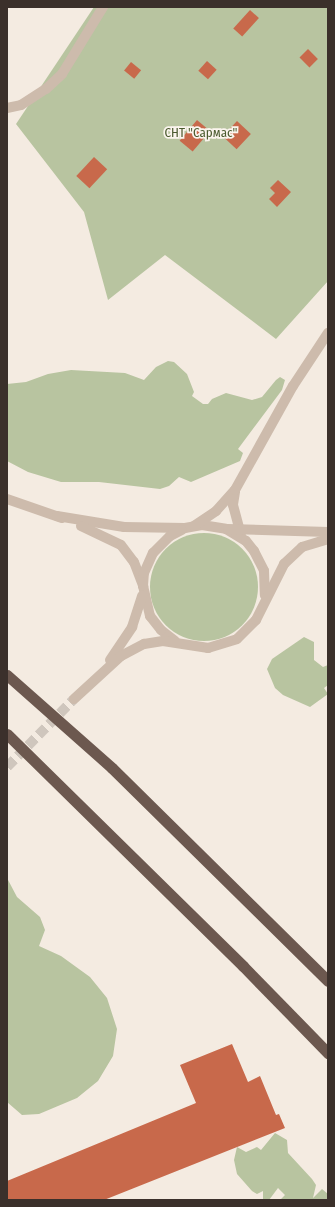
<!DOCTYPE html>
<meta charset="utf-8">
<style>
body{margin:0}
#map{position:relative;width:335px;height:1207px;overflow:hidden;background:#f4ebe1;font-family:"Fira Sans Condensed",sans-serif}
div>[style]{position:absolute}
.green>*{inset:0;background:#b8c4a0}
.round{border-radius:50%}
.building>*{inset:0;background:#c8694b;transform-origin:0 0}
.minor-tunnel>*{height:10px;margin-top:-5px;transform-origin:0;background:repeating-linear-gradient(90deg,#cfc6bd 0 10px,transparent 0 15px)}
.minor>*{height:10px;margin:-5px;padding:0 5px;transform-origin:5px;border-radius:5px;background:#cdbbac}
.trunk>*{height:11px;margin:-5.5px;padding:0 5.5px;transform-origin:5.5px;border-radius:5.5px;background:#6c584f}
span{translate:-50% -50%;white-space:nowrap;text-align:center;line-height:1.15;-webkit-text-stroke:3.5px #fbf5ee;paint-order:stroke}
.park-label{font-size:13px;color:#4a5a2e}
.frame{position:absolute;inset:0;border:8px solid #3b302b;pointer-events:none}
</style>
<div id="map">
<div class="green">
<i style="clip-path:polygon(94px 7px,328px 7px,328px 281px,276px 339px,165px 255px,108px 300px,84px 212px,16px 124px)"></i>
<i style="clip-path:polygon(168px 361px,174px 362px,187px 374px,194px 392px,192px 396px,203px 404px,208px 404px,212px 399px,226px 393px,252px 400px,262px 397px,276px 380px,280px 377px,285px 380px,282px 390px,238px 449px,243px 453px,240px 461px,191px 482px,179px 477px,169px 486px,160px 489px,99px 482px,61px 482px,28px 472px,7px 461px,7px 384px,26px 382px,48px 374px,71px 370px,125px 373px,144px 380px,156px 367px)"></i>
<i class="round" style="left:150px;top:533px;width:108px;height:108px"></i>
<i style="clip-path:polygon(304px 637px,314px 642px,314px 660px,323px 667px,328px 665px,328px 685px,324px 688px,328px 694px,310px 707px,283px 695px,275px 688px,267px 669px,272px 659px)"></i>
<i style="clip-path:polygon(7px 878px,17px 897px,40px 917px,45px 930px,39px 946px,61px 956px,90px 977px,107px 998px,117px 1029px,113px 1056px,98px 1081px,77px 1098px,39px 1114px,22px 1115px,7px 1102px)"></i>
<i style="clip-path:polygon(275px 1133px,287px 1140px,288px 1153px,312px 1179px,316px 1185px,313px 1198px,322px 1189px,328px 1194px,328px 1200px,280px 1200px,285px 1195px,278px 1188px,269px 1200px,263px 1200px,263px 1191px,257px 1194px,252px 1191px,237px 1174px,234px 1160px,237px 1147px,246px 1152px,257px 1147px,261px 1150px)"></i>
</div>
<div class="building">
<i style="left:250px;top:10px;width:12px;height:25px;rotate:42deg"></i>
<i style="left:308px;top:49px;width:14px;height:12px;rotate:45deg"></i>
<i style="left:207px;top:61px;width:13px;height:13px;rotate:42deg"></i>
<i style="left:131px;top:62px;width:13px;height:11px;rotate:39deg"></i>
<i style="left:197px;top:120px;width:17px;height:27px;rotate:40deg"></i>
<i style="left:237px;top:121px;width:19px;height:21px;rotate:43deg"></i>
<i style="left:94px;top:157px;width:18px;height:26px;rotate:43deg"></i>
<i style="clip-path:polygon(278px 180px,291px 192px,277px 207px,269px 199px,275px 193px,270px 188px)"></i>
<i style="clip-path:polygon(232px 1044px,248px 1082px,260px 1076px,276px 1115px,279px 1114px,285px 1128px,104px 1200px,7px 1200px,7px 1181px,196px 1103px,180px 1065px)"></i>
</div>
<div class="minor-tunnel">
<i style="left:7px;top:767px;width:95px;rotate:-45.4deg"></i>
</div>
<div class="minor">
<i style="left:7px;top:108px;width:14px;rotate:-12deg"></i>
<i style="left:21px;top:105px;width:30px;rotate:-33deg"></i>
<i style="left:46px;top:89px;width:22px;rotate:-43deg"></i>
<i style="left:62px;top:74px;width:79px;rotate:-58.5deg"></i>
<i style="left:235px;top:492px;width:13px;rotate:99deg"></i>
<i style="left:233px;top:505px;width:30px;rotate:75deg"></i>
<i style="left:7px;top:499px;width:58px;rotate:19.1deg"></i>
<i style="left:57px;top:516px;width:68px;rotate:9.3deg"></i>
<i style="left:124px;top:527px;width:61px;rotate:0.9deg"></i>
<i style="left:185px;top:528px;width:17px;rotate:-10deg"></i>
<i style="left:202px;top:525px;width:24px;rotate:9deg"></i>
<i style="left:226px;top:529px;width:23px;rotate:31deg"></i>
<i style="left:246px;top:541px;width:13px;rotate:51deg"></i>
<i style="left:254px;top:551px;width:22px;rotate:63deg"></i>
<i style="left:264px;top:571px;width:24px;rotate:88deg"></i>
<i style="left:81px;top:526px;width:44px;rotate:25.4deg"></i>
<i style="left:121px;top:545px;width:21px;rotate:53deg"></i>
<i style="left:134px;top:562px;width:26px;rotate:69deg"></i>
<i style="left:194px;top:526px;width:27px;rotate:-34deg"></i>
<i style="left:216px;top:511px;width:28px;rotate:-48deg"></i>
<i style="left:235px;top:490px;width:119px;rotate:-60.9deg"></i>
<i style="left:293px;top:386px;width:64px;rotate:-56.6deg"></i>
<i style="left:228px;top:529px;width:100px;rotate:1.7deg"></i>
<i style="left:175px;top:641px;width:18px;rotate:-142deg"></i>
<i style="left:161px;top:630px;width:18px;rotate:-128deg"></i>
<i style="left:150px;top:616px;width:31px;rotate:-103deg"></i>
<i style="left:143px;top:586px;width:13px;rotate:-86deg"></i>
<i style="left:144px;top:573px;width:22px;rotate:-66deg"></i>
<i style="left:153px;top:553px;width:24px;rotate:-45deg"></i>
<i style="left:170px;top:536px;width:13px;rotate:-27deg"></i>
<i style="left:110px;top:660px;width:40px;rotate:-56deg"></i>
<i style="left:132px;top:627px;width:33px;rotate:-72deg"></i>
<i style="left:74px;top:699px;width:64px;rotate:-42.5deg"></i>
<i style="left:121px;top:656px;width:26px;rotate:-28deg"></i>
<i style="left:144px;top:644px;width:19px;rotate:-9deg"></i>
<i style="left:163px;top:641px;width:46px;rotate:8.8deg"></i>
<i style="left:208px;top:648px;width:30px;rotate:-17deg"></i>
<i style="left:237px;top:639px;width:27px;rotate:-45deg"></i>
<i style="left:256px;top:620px;width:63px;rotate:-63.4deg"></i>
<i style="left:284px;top:564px;width:25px;rotate:-43deg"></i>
<i style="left:302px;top:547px;width:27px;rotate:-17deg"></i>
</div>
<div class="trunk">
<i style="left:7px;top:675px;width:140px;rotate:41.5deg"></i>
<i style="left:112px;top:768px;width:303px;rotate:44.6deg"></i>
<i style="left:7px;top:734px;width:331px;rotate:44.5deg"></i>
<i style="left:243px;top:966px;width:122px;rotate:45.7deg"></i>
</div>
<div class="park-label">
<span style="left:201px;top:133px">СНТ "Сармас"</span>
</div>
<div class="frame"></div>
</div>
